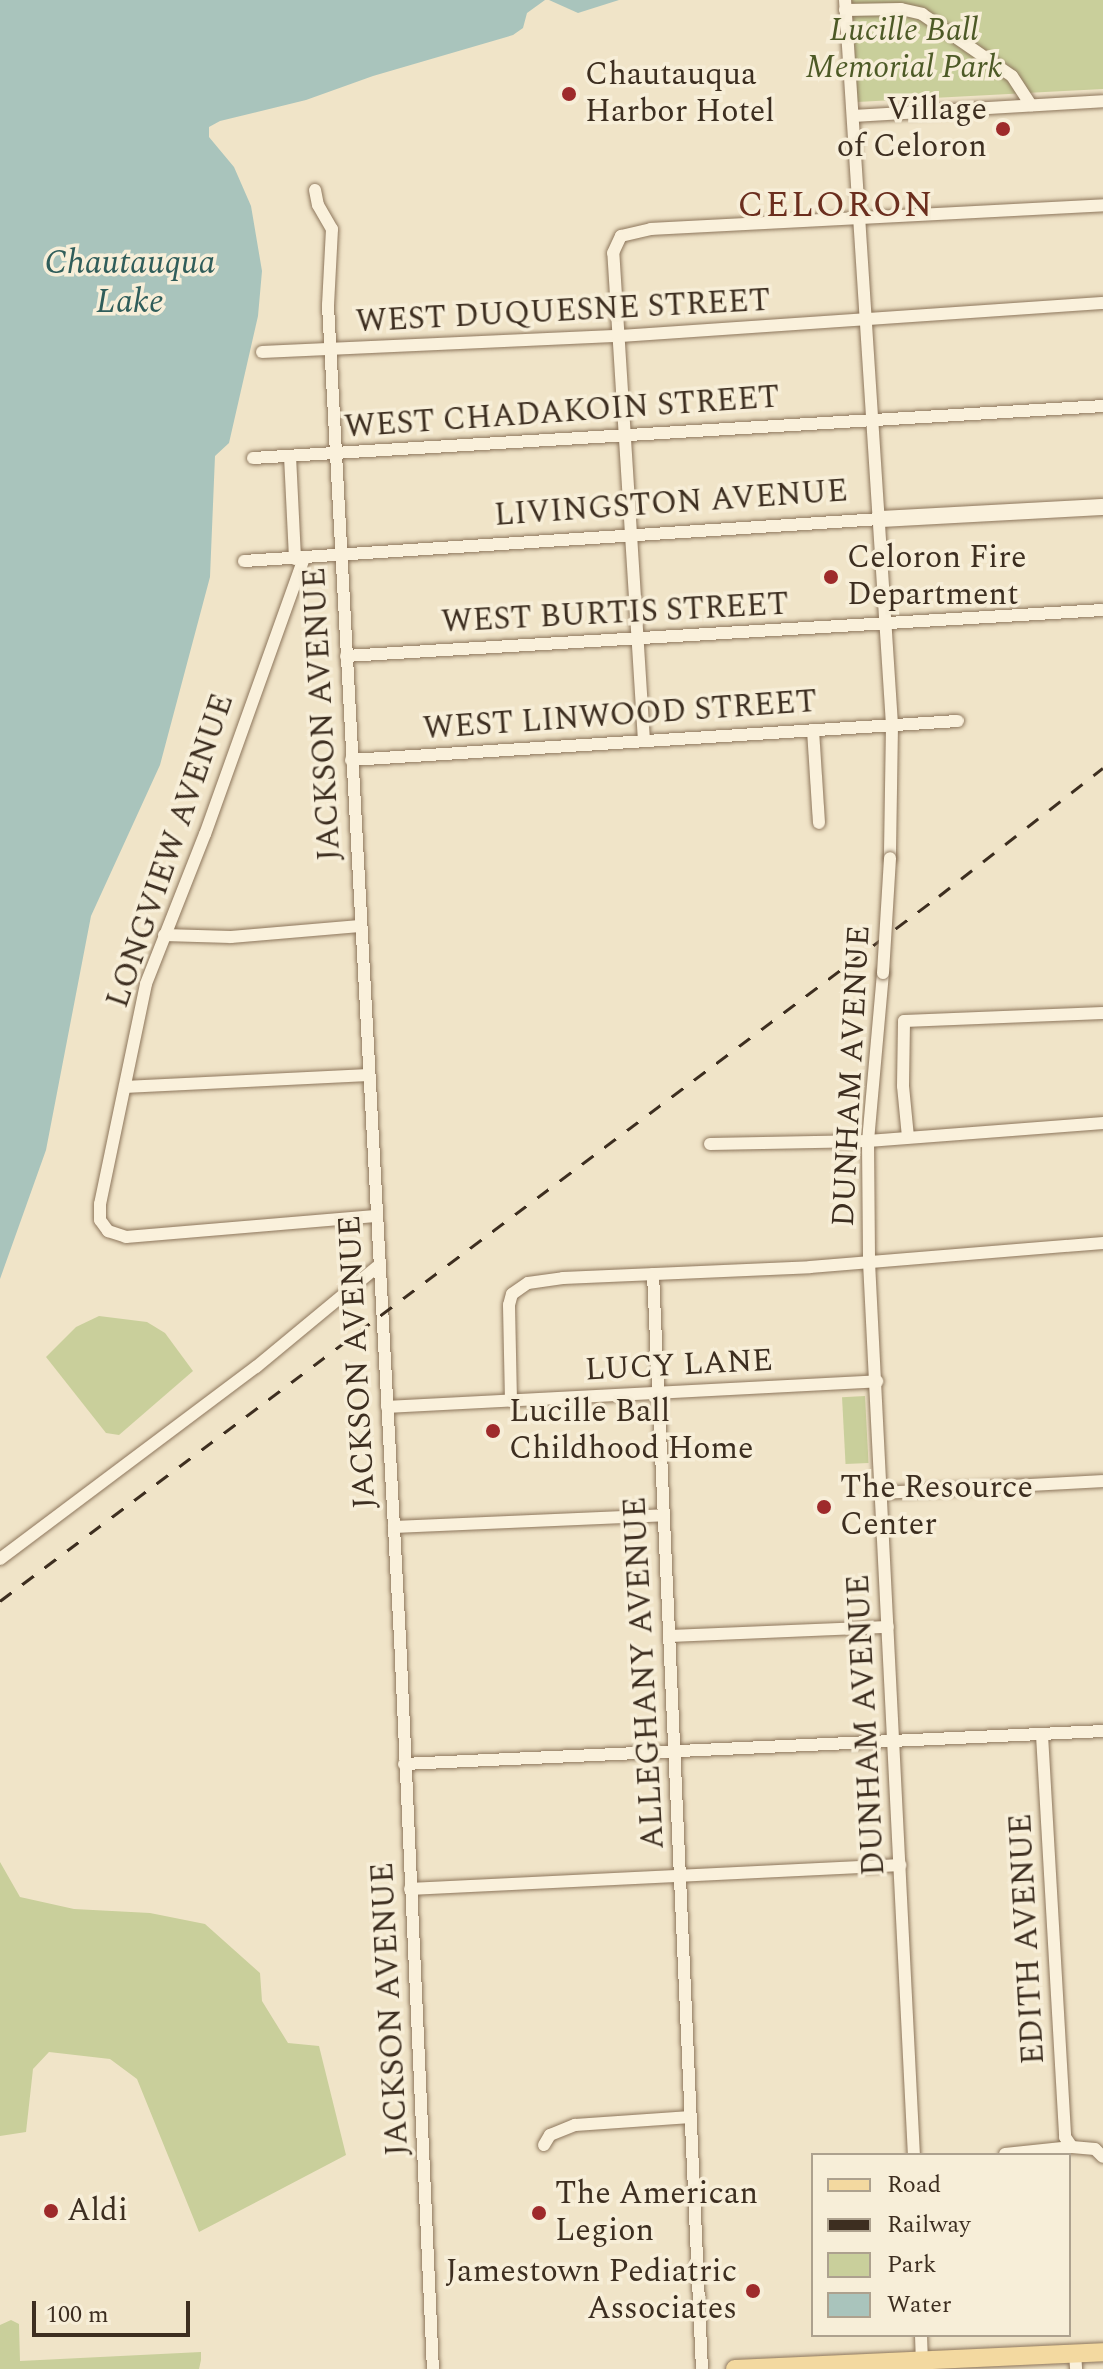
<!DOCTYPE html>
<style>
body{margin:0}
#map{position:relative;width:1103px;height:2369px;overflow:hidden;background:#f0e4c8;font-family:Spectral,serif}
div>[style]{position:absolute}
.green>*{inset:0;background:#c9cf9b;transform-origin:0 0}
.water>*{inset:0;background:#a9c4bc}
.roads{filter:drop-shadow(0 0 2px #8d765c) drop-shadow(0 0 2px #8d765c)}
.street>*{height:12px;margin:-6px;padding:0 6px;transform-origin:6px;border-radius:6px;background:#faf1dc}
.secondary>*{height:16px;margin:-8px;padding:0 8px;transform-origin:8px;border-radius:8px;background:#faf1dc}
.primary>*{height:18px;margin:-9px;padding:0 9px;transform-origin:9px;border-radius:9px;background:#f3d9a0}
.rail>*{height:3px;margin-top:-1.5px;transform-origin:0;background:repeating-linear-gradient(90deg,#3d2e20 0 14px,transparent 0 28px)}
.bridges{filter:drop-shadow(0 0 2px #8d765c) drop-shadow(0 0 2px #8d765c)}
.street-bridge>*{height:12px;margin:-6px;padding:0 6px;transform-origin:6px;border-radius:6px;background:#faf1dc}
.dots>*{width:22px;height:22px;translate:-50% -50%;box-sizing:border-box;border:4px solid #f7eed8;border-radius:50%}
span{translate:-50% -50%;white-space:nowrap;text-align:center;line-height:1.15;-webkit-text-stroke:7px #f7eed8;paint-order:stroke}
.park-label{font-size:32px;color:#4d5a26;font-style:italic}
.poi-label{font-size:32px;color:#3d2e20}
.left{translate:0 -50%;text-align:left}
.right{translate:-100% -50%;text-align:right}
.street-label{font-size:32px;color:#3d2e20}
.water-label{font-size:34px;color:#2f5d5a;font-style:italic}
.quarter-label{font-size:36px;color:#6b2e1e;letter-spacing:2px}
.legend{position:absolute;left:811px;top:2153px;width:260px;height:184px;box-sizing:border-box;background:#f7eed8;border:2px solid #ada18e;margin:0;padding:10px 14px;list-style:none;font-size:24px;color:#3d2e20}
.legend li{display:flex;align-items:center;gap:16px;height:40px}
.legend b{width:40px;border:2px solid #ada18e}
.scale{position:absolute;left:32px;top:2301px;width:158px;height:36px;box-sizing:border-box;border:4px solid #3d2e20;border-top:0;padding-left:10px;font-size:24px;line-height:28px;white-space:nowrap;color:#3d2e20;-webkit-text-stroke:6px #f7eed8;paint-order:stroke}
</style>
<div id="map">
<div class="green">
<i style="clip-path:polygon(852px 0,1103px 0,1103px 89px,857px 102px)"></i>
<i style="clip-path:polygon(99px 1316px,147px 1322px,165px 1333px,193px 1371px,119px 1435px,106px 1433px,46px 1357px,76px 1327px)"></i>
<i style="left:865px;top:1396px;width:67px;height:23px;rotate:87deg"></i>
<i style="clip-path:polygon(0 1862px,20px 1897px,74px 1909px,150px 1913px,205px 1924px,260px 1973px,262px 2001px,288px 2043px,319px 2046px,346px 2155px,199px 2232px,137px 2079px,110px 2059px,49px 2052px,33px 2069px,26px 2132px,0 2136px)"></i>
<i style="clip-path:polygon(11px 2320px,19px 2324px,20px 2361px,201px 2352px,201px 2360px,199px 2369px,0 2369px,0 2325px)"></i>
</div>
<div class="water">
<i style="clip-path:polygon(0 0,545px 0,527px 13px,523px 28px,513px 35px,373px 76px,306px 100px,220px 121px,209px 127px,209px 137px,234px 167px,251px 206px,262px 271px,258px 316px,229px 443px,215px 456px,210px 577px,160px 765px,91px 916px,46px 1150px,0 1279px)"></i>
<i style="clip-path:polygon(549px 0,619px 0,578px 13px)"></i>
</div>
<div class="roads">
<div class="street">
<i style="left:845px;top:0;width:727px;rotate:86.29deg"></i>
<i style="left:892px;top:725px;width:133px;rotate:90.9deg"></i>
<i style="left:845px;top:10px;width:56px;rotate:-1deg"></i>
<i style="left:901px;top:9px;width:22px;rotate:13deg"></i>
<i style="left:922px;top:14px;width:109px;rotate:34.6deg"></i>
<i style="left:1012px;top:76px;width:35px;rotate:57deg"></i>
<i style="left:853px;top:116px;width:250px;rotate:-3.4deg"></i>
<i style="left:315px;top:190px;width:15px;rotate:79deg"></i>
<i style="left:318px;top:205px;width:28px;rotate:60deg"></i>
<i style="left:332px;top:229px;width:76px;rotate:93deg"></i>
<i style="left:328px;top:305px;width:1335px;rotate:86.91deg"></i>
<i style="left:400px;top:1638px;width:732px;rotate:87.42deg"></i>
<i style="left:262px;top:352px;width:357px;rotate:-2.6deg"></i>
<i style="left:619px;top:336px;width:485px;rotate:-3.9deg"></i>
<i style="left:290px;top:456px;width:103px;rotate:87.2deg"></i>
<i style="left:253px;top:458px;width:852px;rotate:-3.5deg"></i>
<i style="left:304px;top:558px;width:293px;rotate:109.7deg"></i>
<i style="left:205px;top:834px;width:161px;rotate:111.5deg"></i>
<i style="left:146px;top:984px;width:225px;rotate:101.8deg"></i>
<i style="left:100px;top:1204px;width:16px;rotate:90deg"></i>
<i style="left:100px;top:1220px;width:14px;rotate:54deg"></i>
<i style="left:108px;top:1231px;width:19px;rotate:18deg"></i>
<i style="left:126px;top:1237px;width:250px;rotate:-4.8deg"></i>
<i style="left:244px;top:561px;width:637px;rotate:-3.78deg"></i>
<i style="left:346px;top:656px;width:758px;rotate:-3.48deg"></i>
<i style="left:813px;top:730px;width:93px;rotate:86.3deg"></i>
<i style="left:644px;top:741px;width:489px;rotate:-93.6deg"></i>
<i style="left:613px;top:253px;width:19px;rotate:-65deg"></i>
<i style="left:621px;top:236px;width:31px;rotate:-13deg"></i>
<i style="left:651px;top:229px;width:453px;rotate:-3deg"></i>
<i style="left:351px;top:760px;width:608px;rotate:-3.68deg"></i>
<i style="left:164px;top:935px;width:67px;rotate:1.7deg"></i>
<i style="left:231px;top:937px;width:129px;rotate:-4.9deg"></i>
<i style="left:883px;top:973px;width:169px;rotate:95.1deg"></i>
<i style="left:868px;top:1141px;width:121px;rotate:89.5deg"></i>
<i style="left:869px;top:1262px;width:894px;rotate:87.12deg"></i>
<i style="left:125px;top:1087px;width:243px;rotate:-2.8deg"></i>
<i style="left:908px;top:1137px;width:51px;rotate:-95.6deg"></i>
<i style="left:903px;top:1086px;width:65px;rotate:-89.1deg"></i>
<i style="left:904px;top:1021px;width:199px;rotate:-2.3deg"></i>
<i style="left:710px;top:1144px;width:158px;rotate:-1.1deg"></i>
<i style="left:868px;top:1141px;width:236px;rotate:-4.4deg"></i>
<i style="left:653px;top:1274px;width:1096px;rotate:87.44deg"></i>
<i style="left:511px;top:1401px;width:96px;rotate:-91.2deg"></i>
<i style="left:509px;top:1305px;width:11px;rotate:-75deg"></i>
<i style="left:512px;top:1294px;width:19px;rotate:-35deg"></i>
<i style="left:528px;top:1283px;width:35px;rotate:-8deg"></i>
<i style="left:563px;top:1278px;width:247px;rotate:-2.5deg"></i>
<i style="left:810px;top:1267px;width:294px;rotate:-4.7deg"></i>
<i style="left:387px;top:1407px;width:491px;rotate:-3deg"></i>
<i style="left:883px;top:1493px;width:220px;rotate:-3.1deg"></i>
<i style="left:394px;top:1527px;width:270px;rotate:-2.5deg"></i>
<i style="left:0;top:1559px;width:320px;rotate:-36.9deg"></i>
<i style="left:256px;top:1367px;width:157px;rotate:-39.6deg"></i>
<i style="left:670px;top:1636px;width:218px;rotate:-2.4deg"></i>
<i style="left:1042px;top:1735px;width:403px;rotate:86.7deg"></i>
<i style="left:1065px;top:2137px;width:12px;rotate:55deg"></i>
<i style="left:404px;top:1764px;width:700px;rotate:-2.7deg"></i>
<i style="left:410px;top:1889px;width:491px;rotate:-2.8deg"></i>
<i style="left:544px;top:2145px;width:12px;rotate:-59deg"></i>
<i style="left:550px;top:2135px;width:27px;rotate:-22deg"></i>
<i style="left:575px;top:2125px;width:116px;rotate:-3.9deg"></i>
<i style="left:1005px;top:2154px;width:67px;rotate:-6deg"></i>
<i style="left:1072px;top:2147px;width:23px;rotate:5deg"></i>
<i style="left:1095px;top:2149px;width:11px;rotate:45deg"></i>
<i style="left:921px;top:2335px;width:31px;rotate:88deg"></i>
<i style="left:1075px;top:2353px;width:16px;rotate:86deg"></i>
</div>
<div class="secondary">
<i style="left:880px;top:519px;width:223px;rotate:-3.1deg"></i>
</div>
<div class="primary">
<i style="left:735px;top:2369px;width:368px;rotate:-2.6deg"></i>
</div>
</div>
<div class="rail">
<i style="left:0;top:1601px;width:1174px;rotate:-36.9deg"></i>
<i style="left:939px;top:896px;width:208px;rotate:-38deg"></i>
</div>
<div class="bridges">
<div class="street-bridge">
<i style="left:883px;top:973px;width:115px;rotate:-86.5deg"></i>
</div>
</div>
<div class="dots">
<i style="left:569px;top:94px;background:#9e2a2b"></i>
<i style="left:1003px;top:129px;background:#9e2a2b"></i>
<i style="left:831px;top:577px;background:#9e2a2b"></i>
<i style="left:493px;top:1431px;background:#9e2a2b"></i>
<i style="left:824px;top:1507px;background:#9e2a2b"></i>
<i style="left:51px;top:2211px;background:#9e2a2b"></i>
<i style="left:539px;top:2213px;background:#9e2a2b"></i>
<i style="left:753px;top:2291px;background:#9e2a2b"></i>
</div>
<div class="park-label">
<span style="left:904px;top:50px">Lucille Ball<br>Memorial Park</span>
</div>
<div class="poi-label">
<span class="left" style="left:585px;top:94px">Chautauqua<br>Harbor Hotel</span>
<span class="right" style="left:987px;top:129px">Village<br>of Celoron</span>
<span class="left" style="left:847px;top:577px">Celoron Fire<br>Department</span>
<span class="left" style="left:509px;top:1431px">Lucille Ball<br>Childhood Home</span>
<span class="left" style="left:840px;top:1507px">The Resource<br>Center</span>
<span class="left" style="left:555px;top:2213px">The American<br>Legion</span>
<span class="left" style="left:67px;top:2211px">Aldi</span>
<span class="right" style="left:737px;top:2291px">Jamestown Pediatric<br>Associates</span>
</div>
<div class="street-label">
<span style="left:563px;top:312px;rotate:-3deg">WEST DUQUESNE STREET</span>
<span style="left:562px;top:413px;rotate:-4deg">WEST CHADAKOIN STREET</span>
<span style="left:671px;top:504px;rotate:-4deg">LIVINGSTON AVENUE</span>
<span style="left:615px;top:614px;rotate:-3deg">WEST BURTIS STREET</span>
<span style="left:323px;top:714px;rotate:-93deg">JACKSON AVENUE</span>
<span style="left:620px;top:716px;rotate:-4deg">WEST LINWOOD STREET</span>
<span style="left:171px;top:851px;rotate:-71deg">LONGVIEW AVENUE</span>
<span style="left:852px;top:1076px;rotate:-87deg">DUNHAM AVENUE</span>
<span style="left:358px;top:1362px;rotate:-93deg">JACKSON AVENUE</span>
<span style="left:679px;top:1366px;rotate:-3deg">LUCY LANE</span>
<span style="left:645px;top:1673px;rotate:-93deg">ALLEGHANY AVENUE</span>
<span style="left:867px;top:1725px;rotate:-93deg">DUNHAM AVENUE</span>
<span style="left:1028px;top:1939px;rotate:-93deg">EDITH AVENUE</span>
<span style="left:391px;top:2009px;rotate:-93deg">JACKSON AVENUE</span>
</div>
<div class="water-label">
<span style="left:130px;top:283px">Chautauqua<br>Lake</span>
</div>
<div class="quarter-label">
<span style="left:836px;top:206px">CELORON</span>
</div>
<ul class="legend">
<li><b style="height:10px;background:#f3d9a0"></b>Road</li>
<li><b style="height:10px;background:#3d2e20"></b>Railway</li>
<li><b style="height:22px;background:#c9cf9b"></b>Park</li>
<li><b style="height:22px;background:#a9c4bc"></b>Water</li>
</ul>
<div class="scale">100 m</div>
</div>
